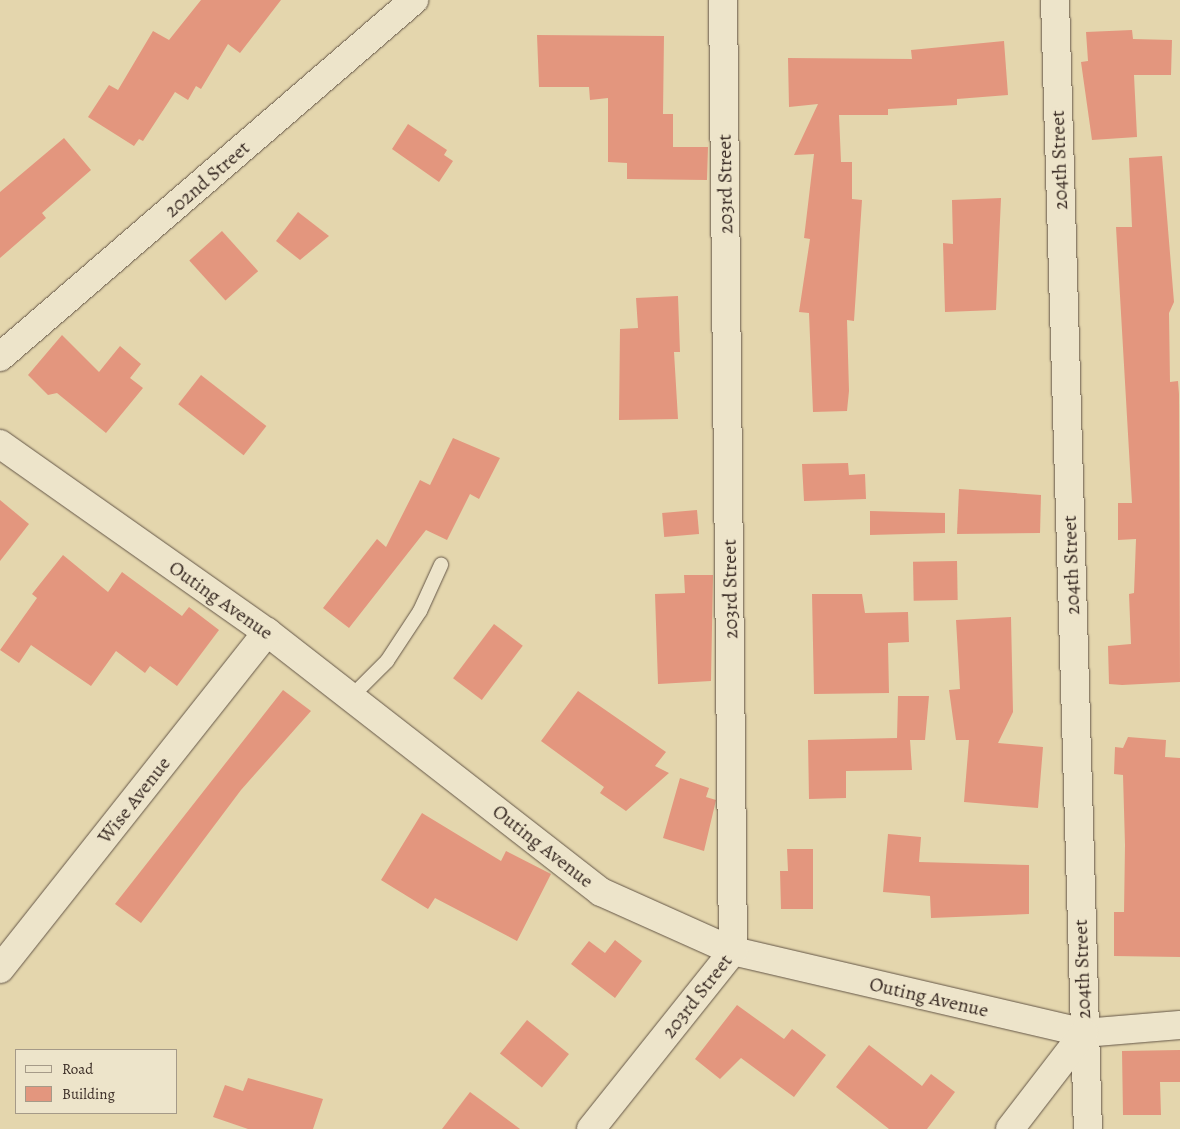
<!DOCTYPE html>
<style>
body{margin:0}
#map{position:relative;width:1180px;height:1129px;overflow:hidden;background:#e4d6ad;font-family:Alegreya,serif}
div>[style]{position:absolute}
.building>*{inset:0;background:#e3967e;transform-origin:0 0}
.roads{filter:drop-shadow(0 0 1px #645647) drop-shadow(0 0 1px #645647)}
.lane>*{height:14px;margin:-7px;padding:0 7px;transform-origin:7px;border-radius:7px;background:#ede4ca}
.street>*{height:28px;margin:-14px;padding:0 14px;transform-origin:14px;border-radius:14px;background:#ede4ca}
span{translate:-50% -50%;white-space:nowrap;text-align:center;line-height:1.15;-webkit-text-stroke:4.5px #ede4ca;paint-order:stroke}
.street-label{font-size:20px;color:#3a2c25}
.legend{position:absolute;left:15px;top:1049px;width:162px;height:65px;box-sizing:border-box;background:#ede4ca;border:1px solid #a59a88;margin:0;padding:6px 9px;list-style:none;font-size:15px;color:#3a2c25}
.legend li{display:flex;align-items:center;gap:10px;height:25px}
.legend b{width:25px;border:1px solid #a59a88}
</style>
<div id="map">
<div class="building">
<i style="clip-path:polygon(201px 0,281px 0,240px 53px,228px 44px,201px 89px,196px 86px,188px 100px,175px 92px,143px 141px,139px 139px,134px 146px,88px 117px,109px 85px,118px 90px,153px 31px,169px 40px)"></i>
<i style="clip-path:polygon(1132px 30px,1133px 39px,1172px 40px,1171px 75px,1134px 75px,1137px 137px,1092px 140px,1081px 62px,1088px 61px,1086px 32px)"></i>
<i style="clip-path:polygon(537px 35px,664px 36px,663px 114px,673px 114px,673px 147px,708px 147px,707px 180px,627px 179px,627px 163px,608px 162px,608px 98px,590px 100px,589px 87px,539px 87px)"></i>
<i style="clip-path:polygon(1004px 41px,1008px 95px,957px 99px,957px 105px,888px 109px,888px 115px,839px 115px,841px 162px,852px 162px,852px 199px,862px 200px,854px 321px,847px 320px,849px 391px,847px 411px,813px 412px,809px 313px,799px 312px,810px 239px,804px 238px,814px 154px,794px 155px,818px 104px,789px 107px,788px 58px,912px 59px,911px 50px)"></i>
<i style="clip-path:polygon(408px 124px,447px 150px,444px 155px,453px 161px,439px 182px,392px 149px)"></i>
<i style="clip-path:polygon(64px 138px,91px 170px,42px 213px,46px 218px,0 258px,0 192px)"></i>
<i style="clip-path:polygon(1162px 156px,1174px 302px,1169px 313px,1170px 382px,1178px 381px,1179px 394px,1180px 682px,1122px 685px,1109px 684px,1108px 646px,1131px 644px,1129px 594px,1134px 593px,1136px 539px,1118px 540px,1118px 503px,1132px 503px,1116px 227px,1132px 227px,1129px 158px)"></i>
<i style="clip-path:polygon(1001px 198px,996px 310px,945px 312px,943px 243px,953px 244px,952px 200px)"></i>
<i style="clip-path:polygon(298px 212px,329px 236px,300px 260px,276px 241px)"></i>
<i style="left:222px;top:231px;width:54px;height:44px;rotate:48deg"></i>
<i style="clip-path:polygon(678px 296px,680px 352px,674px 352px,678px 419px,619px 420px,620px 329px,638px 328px,636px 298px)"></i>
<i style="clip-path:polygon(62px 335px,99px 372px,120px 346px,141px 364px,130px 378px,143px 388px,106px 433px,57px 393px,48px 395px,28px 375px)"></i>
<i style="left:201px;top:375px;width:83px;height:37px;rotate:38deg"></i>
<i style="clip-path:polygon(453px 438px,500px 458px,479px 499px,470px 494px,447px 540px,426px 530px,349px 628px,323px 608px,377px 539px,386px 547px,420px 480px,430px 485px)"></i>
<i style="clip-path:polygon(848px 463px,849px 475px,865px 474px,866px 499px,804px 501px,802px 464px)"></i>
<i style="clip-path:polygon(959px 489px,1041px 495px,1040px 533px,957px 534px)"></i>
<i style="clip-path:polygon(0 500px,29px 524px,0 561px)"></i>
<i style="left:697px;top:510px;width:24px;height:35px;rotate:85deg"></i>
<i style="clip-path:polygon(870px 511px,945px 513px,945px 533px,870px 535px)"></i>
<i style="clip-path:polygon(63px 555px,108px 592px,122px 572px,182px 616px,189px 607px,219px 630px,177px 686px,150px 666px,145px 673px,116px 651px,91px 686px,31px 645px,19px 663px,0 650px,37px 598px,32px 594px)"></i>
<i style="left:957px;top:561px;width:39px;height:44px;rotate:89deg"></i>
<i style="clip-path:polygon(684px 575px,713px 575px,711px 681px,658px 684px,655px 594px,685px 593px)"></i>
<i style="clip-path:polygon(812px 594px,862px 594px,865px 613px,908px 612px,909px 642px,888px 643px,889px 693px,814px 694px)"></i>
<i style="clip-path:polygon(1011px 617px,1013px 712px,998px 743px,1043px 747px,1038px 808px,964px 802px,969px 740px,956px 740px,949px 690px,960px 689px,956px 620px)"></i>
<i style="left:494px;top:624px;width:36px;height:68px;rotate:37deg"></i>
<i style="clip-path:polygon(283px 690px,311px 711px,241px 790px,141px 923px,115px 904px)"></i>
<i style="clip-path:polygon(578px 691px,666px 752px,655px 766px,669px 773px,626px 811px,600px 793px,604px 787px,541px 741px)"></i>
<i style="clip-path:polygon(898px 696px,929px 696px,925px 740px,910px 740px,912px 770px,846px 771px,846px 798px,809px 799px,808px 740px,897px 738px)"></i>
<i style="clip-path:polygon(1128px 737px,1166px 740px,1165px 757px,1180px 758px,1180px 957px,1114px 956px,1114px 912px,1124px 912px,1125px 845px,1123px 775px,1114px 774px,1115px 747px,1123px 748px)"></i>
<i style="clip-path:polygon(680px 778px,709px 788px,706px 797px,716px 800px,704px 851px,663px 838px)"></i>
<i style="clip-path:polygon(422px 813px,501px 861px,506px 851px,551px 874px,517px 941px,435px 898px,428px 909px,381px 880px)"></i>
<i style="clip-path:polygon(888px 834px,921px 837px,919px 862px,1029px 865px,1029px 914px,931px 918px,930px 896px,883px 892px)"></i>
<i style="clip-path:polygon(787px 849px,813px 849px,813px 909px,781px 909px,780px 871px,788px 871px)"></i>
<i style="clip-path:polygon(615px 940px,642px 961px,615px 998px,571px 964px,589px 941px,605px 953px)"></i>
<i style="clip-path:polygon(737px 1005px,784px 1039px,792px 1029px,826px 1055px,794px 1097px,741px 1058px,720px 1079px,695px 1059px)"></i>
<i style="left:527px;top:1020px;width:54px;height:43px;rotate:39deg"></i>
<i style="clip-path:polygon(869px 1045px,922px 1086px,931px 1074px,955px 1092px,927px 1129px,889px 1129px,836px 1087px)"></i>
<i style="clip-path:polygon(1180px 1050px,1180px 1082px,1160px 1082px,1161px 1115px,1123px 1115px,1122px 1051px)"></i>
<i style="clip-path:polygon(248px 1078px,323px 1099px,313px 1129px,248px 1129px,213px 1117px,225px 1085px,243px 1091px)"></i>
<i style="clip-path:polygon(470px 1092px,520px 1129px,442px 1129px)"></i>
</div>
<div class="roads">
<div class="lane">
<i style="left:351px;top:697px;width:51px;rotate:-45deg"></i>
<i style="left:387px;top:661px;width:60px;rotate:-56.6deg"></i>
<i style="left:420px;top:611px;width:51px;rotate:-65.5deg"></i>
</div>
<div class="street">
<i style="left:1055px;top:0;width:1129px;rotate:88.33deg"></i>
<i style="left:0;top:357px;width:547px;rotate:-40.77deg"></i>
<i style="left:0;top:444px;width:327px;rotate:35.2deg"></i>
<i style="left:267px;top:632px;width:423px;rotate:37.9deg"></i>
<i style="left:601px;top:892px;width:145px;rotate:24.1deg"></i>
<i style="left:733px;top:951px;width:360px;rotate:13.1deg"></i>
<i style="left:1084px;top:1033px;width:96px;rotate:-4.8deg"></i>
<i style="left:0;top:969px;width:430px;rotate:-51.6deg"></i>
<i style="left:591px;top:1129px;width:228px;rotate:-51.4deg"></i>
<i style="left:733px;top:951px;width:951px;rotate:-90.6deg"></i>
<i style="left:1010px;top:1129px;width:121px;rotate:-52.4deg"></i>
</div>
</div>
<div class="street-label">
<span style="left:1059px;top:160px;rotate:-92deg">204th Street</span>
<span style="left:207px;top:179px;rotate:-41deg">202nd Street</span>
<span style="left:725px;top:184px;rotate:-91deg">203rd Street</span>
<span style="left:1071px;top:565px;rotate:-92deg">204th Street</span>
<span style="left:730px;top:589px;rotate:-91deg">203rd Street</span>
<span style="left:221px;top:600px;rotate:35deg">Outing Avenue</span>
<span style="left:134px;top:800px;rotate:-52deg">Wise Avenue</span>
<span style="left:543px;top:846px;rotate:38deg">Outing Avenue</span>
<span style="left:1082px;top:969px;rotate:-92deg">204th Street</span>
<span style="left:697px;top:996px;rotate:-52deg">203rd Street</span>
<span style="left:929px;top:997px;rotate:13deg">Outing Avenue</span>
</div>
<ul class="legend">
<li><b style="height:6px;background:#ede4ca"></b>Road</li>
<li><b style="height:14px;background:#e3967e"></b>Building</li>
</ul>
</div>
